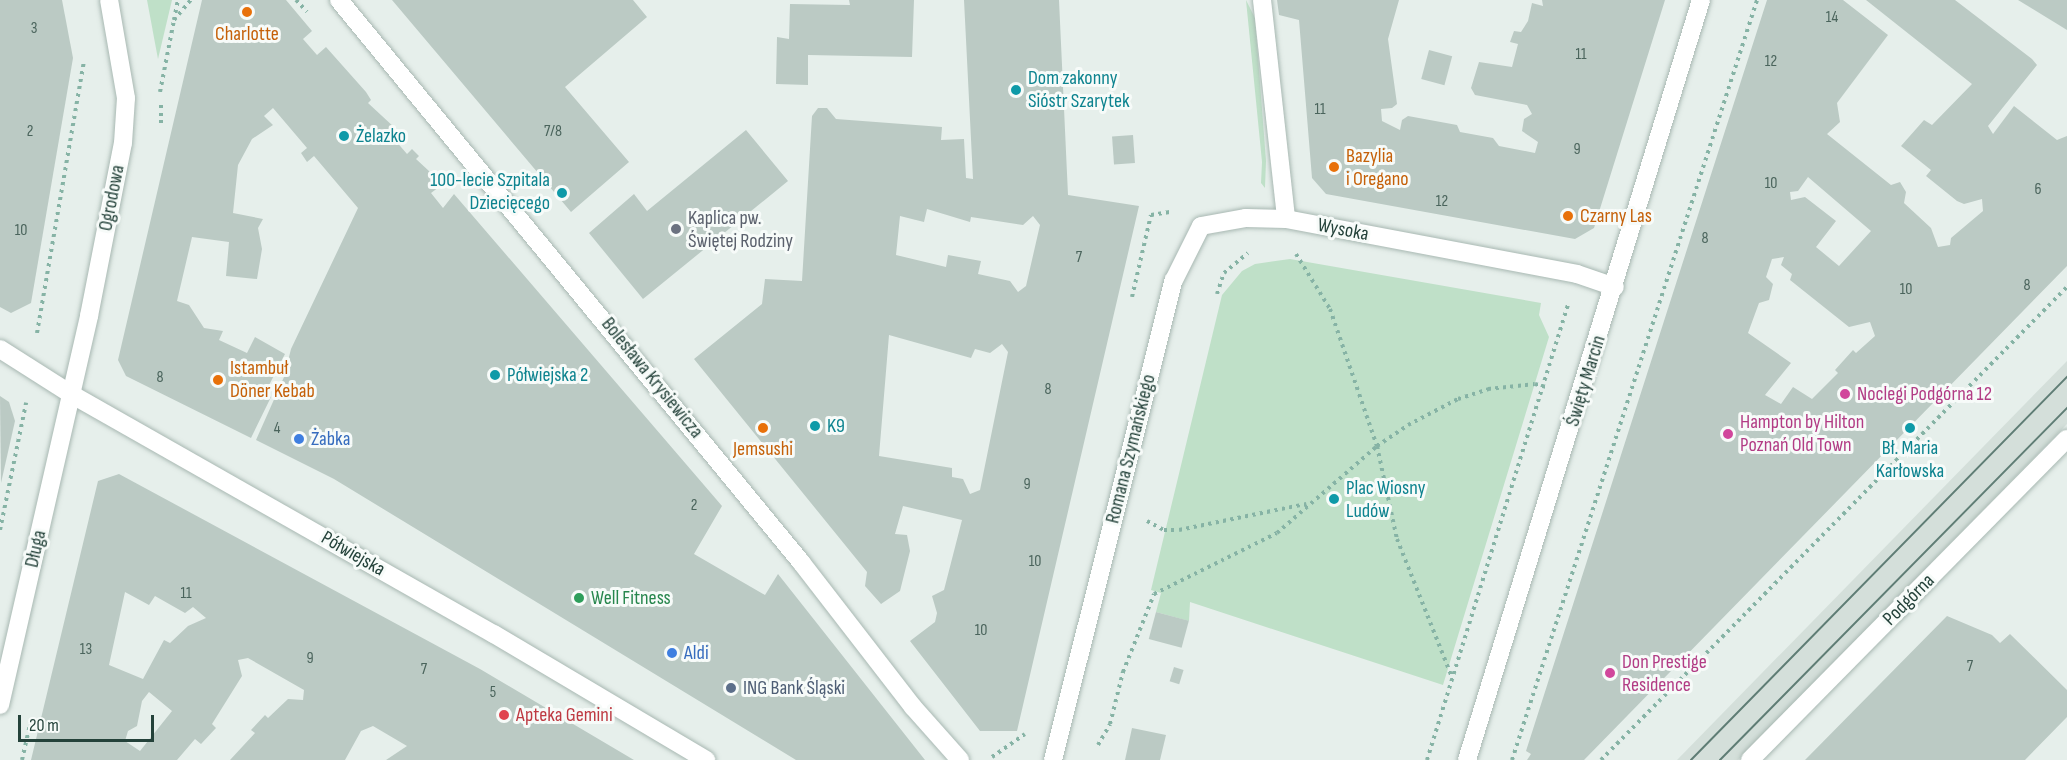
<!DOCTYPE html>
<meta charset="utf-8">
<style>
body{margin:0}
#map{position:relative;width:2067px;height:760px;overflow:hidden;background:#e6efeb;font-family:"Sofia Sans Condensed",sans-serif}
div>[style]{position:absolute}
.built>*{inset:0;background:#d4dfda}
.green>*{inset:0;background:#bfe0c8}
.building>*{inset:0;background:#bbcac4;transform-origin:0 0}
.path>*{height:4px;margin-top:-2px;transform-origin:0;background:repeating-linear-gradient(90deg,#86b3a5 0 3px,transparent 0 7.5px)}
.roads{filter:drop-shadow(0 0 2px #a8b8b2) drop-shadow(0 0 2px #a8b8b2)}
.minor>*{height:18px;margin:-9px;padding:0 9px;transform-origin:9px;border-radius:9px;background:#fff}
.tram>*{height:1.5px;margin:-0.75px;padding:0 0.75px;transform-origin:0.75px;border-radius:0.75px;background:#5f7d75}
.dots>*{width:16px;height:16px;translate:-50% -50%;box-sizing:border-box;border:3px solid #f7fbf9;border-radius:50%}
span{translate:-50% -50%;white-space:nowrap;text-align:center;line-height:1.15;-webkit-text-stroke:6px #f7fbf9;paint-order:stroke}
.number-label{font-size:16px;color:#4a645c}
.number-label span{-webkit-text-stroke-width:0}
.food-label{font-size:20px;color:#c56008}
.left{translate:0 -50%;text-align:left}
.culture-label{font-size:20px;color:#0d838f}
.right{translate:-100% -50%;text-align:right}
.street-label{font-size:20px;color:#24423a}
.worship-label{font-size:20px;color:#5b616d}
.hotel-label{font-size:20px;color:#b23c85}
.shop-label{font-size:20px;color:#366cbe}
.leisure-label{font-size:20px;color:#27864d}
.service-label{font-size:20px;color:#4e5e75}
.health-label{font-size:20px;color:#be3a42}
.scale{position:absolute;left:18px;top:715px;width:136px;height:27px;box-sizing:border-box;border:3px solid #24423a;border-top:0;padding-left:8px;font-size:18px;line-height:21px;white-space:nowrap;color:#24423a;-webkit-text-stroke:4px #f7fbf9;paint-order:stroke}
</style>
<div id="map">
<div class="built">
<i style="clip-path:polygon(2067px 361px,2067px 424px,1738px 760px,1677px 760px)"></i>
</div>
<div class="green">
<i style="clip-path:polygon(147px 0,172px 0,158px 59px)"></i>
<i style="clip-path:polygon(1246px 0,1255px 18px,1266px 161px,1265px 188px,1261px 183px,1262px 162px)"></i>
<i style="clip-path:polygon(1290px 259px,1541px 303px,1539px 315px,1549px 337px,1443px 685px,1190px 602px,1189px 621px,1156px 612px,1161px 593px,1151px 590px,1222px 295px,1242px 271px,1255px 264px)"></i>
</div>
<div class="building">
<i style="clip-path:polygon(0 0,62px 0,73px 58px,31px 303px,11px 313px,0 307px)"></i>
<i style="clip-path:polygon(202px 0,286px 0,312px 31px,303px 39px,317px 55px,326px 47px,366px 92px,371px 100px,368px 103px,395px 128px,389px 133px,407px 154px,412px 149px,419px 156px,416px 159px,443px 184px,431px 193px,443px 208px,454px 194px,722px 506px,694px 554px,765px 595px,778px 574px,925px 760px,796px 760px,334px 479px,256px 440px,284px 377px,291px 349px,358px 208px,314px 156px,307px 162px,301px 153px,307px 148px,273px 108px,264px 116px,273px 125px,252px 139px,238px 165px,233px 213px,263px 219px,258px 228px,262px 249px,257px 279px,226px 276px,229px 242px,192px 237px,177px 301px,189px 305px,204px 328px,223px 331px,219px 340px,247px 353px,255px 337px,285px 354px,265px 393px,271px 397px,251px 438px,126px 376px,118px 360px)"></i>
<i style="clip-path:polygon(392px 0,633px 0,647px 17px,565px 87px,629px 162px,571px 212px)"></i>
<i style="clip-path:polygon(849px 0,914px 0,912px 57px,808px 55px,808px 85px,776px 84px,777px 37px,789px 39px,790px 4px,850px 5px)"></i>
<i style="clip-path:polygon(evenodd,964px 0,1059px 0,1068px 195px,1139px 206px,1017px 731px,980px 731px,910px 641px,935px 622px,937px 613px,932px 596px,944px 590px,962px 520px,903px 506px,895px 534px,907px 535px,910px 551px,900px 591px,881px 604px,865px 586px,867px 572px,694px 359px,762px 304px,765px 279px,802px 281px,812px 116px,818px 108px,827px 108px,836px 119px,942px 127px,941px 140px,964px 139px,966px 178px,973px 179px,964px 0,927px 209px,970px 222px,971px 217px,1023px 225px,1033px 216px,1040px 225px,1026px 286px,1018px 292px,1010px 281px,978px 274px,981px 261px,948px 255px,946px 267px,896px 255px,900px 216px,924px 222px,927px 209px,964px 0,889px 335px,971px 358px,975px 349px,990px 353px,1002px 344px,1008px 352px,980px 490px,970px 494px,963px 479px,952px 477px,952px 468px,879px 456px,889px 335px)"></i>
<i style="clip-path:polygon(1277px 0,1399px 0,1388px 39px,1397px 104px,1392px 108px,1381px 109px,1382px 121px,1400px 130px,1402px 120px,1408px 116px,1457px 125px,1460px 132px,1493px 138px,1499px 146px,1535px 153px,1538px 142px,1522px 131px,1524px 119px,1532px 114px,1527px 105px,1475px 95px,1471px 88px,1479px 62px,1512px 67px,1518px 44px,1510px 42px,1514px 31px,1521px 32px,1528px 21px,1532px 3px,1543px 6px,1542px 0,1665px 0,1594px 228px,1575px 239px,1326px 194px,1312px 178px,1299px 20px,1279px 15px)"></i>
<i style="clip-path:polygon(evenodd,1767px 0,1843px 0,1888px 35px,1837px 103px,1840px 122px,1827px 134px,1891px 185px,1900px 182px,1906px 192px,1904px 203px,1931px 228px,1938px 247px,1950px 245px,1951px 238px,1983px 211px,1982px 199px,1964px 204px,1957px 201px,1926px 176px,1931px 170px,1901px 146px,1924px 120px,1932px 125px,1972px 84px,1866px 0,1955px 0,2032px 59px,2037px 65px,1988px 126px,1993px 134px,2014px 106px,2057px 140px,2067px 136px,2067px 266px,1584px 760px,1527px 760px,1531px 754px,1526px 751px,1767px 0,1808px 177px,1871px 231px,1839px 266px,1816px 247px,1836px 221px,1805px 197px,1791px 200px,1790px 192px,1798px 191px,1808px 177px,1767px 0,1784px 257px,1781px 265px,1792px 274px,1790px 280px,1849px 327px,1870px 322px,1875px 336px,1856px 353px,1853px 350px,1835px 370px,1838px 373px,1812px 399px,1793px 387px,1781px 404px,1765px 395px,1791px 363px,1748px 333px,1759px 303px,1769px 300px,1773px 284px,1766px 277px,1772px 259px,1784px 257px)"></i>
<i style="clip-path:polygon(2018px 0,2067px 0,2067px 30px)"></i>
<i style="left:1429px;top:50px;width:24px;height:30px;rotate:15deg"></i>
<i style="clip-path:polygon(746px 130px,788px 181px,643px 299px,589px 233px,634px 194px,647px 211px)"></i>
<i style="left:1133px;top:135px;width:28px;height:21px;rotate:86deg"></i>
<i style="clip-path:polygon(0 396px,9px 402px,15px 421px,1px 483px)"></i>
<i style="clip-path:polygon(evenodd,119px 474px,480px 669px,634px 760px,386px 760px,407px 746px,373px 726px,361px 731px,345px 760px,230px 760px,255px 733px,251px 730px,265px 715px,268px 718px,288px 699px,303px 700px,304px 690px,248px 658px,238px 660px,242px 676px,212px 724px,216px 728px,201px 744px,195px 739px,177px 760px,31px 760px,98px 481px,119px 474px,125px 592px,149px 605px,155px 596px,185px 613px,193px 607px,206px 618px,188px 626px,170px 643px,164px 640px,143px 679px,109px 665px,125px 592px,119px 474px,149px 692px,172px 711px,140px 751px,125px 741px,128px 731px,137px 726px,142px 701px,149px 692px)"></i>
<i style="left:1156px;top:612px;width:34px;height:28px;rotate:15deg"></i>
<i style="clip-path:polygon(1947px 616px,1992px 635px,2000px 643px,2010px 634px,2067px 690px,2067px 717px,2025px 760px,1805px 760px)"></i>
<i style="left:1174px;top:667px;width:10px;height:15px;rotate:17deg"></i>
<i style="clip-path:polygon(1132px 728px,1166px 735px,1160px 760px,1125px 760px)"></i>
</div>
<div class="path">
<i style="left:296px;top:0;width:16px;rotate:47deg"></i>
<i style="left:174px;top:20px;width:20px;rotate:-79deg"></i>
<i style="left:160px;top:92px;width:73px;rotate:-79deg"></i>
<i style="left:174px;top:20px;width:26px;rotate:-50deg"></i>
<i style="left:161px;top:123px;width:19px;rotate:-90deg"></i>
<i style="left:1296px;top:254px;width:65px;rotate:58.3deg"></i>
<i style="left:1330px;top:309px;width:145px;rotate:71.1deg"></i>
<i style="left:1377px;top:446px;width:95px;rotate:77.9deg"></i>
<i style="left:1397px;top:539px;width:146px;rotate:68.3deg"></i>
<i style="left:1217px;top:294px;width:22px;rotate:-72deg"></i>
<i style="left:1224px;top:273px;width:31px;rotate:-40deg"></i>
<i style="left:1132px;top:297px;width:84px;rotate:-77deg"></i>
<i style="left:1151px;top:215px;width:19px;rotate:-9deg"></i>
<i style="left:37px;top:333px;width:277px;rotate:-80.2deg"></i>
<i style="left:1147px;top:521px;width:19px;rotate:28deg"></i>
<i style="left:1164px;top:530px;width:15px"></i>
<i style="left:1179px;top:530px;width:130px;rotate:-11.6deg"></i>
<i style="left:0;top:530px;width:130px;rotate:-78.4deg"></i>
<i style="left:1098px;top:745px;width:24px;rotate:-60deg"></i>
<i style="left:1110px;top:724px;width:54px;rotate:-76deg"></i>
<i style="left:1123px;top:672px;width:84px;rotate:-68.3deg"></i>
<i style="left:1154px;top:594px;width:137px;rotate:-26.4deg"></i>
<i style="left:1277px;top:533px;width:133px;rotate:-41deg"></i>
<i style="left:1377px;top:446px;width:37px;rotate:-34deg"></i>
<i style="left:1408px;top:425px;width:56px;rotate:-27.5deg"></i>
<i style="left:1458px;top:399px;width:32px;rotate:-18deg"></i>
<i style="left:1488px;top:389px;width:47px;rotate:-6.1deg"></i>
<i style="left:1535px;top:384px;width:11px;rotate:15deg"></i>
<i style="left:992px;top:757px;width:40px;rotate:-34.9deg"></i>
<i style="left:22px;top:760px;width:41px;rotate:-77.3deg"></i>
<i style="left:1427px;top:760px;width:476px;rotate:-72.8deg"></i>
<i style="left:1512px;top:760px;width:799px;rotate:-72.13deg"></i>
<i style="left:1601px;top:760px;width:664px;rotate:-45.43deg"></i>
</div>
<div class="roads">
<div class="minor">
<i style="left:339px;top:0;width:728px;rotate:50.58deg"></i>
<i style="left:801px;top:562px;width:183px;rotate:52.3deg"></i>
<i style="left:913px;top:707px;width:71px;rotate:48.4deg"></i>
<i style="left:1262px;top:0;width:220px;rotate:83.7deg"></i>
<i style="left:0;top:349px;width:84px;rotate:32.4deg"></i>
<i style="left:71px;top:394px;width:486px;rotate:29.6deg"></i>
<i style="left:494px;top:634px;width:247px;rotate:30.7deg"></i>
<i style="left:0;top:705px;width:399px;rotate:-77.1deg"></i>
<i style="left:89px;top:316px;width:176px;rotate:-78.9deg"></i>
<i style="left:123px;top:143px;width:45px;rotate:-86.2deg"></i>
<i style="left:126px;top:98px;width:99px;rotate:-99.8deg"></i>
<i style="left:1053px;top:760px;width:495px;rotate:-75.9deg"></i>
<i style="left:1174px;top:280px;width:60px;rotate:-63.4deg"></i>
<i style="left:1201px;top:226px;width:46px;rotate:-10.1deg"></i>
<i style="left:1246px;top:218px;width:40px;rotate:1.4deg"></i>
<i style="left:1286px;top:219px;width:296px;rotate:10.7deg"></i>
<i style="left:1577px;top:274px;width:40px;rotate:18.9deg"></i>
<i style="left:1467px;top:760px;width:795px;rotate:-72.89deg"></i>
<i style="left:1750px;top:760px;width:451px;rotate:-45.4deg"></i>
</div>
</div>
<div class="tram">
<i style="left:1691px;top:760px;width:537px;rotate:-45.53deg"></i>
<i style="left:1720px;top:760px;width:494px;rotate:-45.4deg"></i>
</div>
<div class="dots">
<i style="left:247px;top:12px;background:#e8710a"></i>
<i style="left:1016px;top:90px;background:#0f9aa8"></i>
<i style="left:344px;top:136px;background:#0f9aa8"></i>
<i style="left:1334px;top:167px;background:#e8710a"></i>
<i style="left:562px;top:193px;background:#0f9aa8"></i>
<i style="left:1568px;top:216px;background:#e8710a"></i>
<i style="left:676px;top:229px;background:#6b7280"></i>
<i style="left:495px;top:375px;background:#0f9aa8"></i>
<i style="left:218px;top:380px;background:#e8710a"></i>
<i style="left:1845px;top:394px;background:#d1479c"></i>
<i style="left:815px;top:426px;background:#0f9aa8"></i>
<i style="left:763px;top:428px;background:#e8710a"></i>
<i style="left:1910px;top:428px;background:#0f9aa8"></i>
<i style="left:1728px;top:434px;background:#d1479c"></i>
<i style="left:299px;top:439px;background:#3f7fe0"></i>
<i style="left:1334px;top:499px;background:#0f9aa8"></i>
<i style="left:579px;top:598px;background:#2e9e5b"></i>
<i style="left:672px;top:653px;background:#3f7fe0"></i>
<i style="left:1610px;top:673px;background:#d1479c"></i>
<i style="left:731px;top:688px;background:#5c6f8a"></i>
<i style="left:504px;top:715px;background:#e0444e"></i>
</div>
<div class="number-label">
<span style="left:1832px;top:18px">14</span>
<span style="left:34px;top:29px">3</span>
<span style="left:1581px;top:55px">11</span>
<span style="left:1771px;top:62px">12</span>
<span style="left:1320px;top:110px">11</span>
<span style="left:30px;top:132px">2</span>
<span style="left:553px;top:132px">7/8</span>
<span style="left:1577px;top:150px">9</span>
<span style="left:1771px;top:184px">10</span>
<span style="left:2038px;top:190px">6</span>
<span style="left:1442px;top:202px">12</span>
<span style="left:21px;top:231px">10</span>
<span style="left:1705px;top:239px">8</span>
<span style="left:1079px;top:258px">7</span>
<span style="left:2027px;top:286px">8</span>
<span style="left:1906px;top:290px">10</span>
<span style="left:160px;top:378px">8</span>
<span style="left:1048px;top:390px">8</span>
<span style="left:277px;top:429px">4</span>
<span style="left:1027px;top:485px">9</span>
<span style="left:694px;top:506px">2</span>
<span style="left:1035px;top:562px">10</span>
<span style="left:186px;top:594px">11</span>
<span style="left:981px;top:631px">10</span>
<span style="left:86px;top:650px">13</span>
<span style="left:310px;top:659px">9</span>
<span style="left:1970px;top:667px">7</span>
<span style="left:424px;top:670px">7</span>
<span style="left:493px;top:693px">5</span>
</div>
<div class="food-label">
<span style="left:247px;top:34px">Charlotte</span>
<span class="left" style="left:1346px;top:168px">Bazylia<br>i Oregano</span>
<span class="left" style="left:1580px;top:216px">Czarny Las</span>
<span class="left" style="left:230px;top:380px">Istambuł<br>Döner Kebab</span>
<span style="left:763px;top:449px">Jemsushi</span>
</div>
<div class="culture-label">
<span class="left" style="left:1028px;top:90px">Dom zakonny<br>Sióstr Szarytek</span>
<span class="left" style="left:356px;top:136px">Żelazko</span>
<span class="right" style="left:550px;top:192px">100-lecie Szpitala<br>Dziecięcego</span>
<span class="left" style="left:507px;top:375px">Półwiejska 2</span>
<span class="left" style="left:827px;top:426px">K9</span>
<span style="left:1910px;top:460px">Bł. Maria<br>Karłowska</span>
<span class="left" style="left:1346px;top:500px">Plac Wiosny<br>Ludów</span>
</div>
<div class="street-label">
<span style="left:112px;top:198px;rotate:-79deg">Ogrodowa</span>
<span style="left:1343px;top:230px;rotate:11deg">Wysoka</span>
<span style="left:652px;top:378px;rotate:51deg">Bolesława Krysiewicza</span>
<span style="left:1586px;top:381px;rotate:-73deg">Święty Marcin</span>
<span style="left:1131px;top:449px;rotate:-76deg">Romana Szymańskiego</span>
<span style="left:36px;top:549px;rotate:-77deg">Długa</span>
<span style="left:353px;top:554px;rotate:30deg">Półwiejska</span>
<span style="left:1909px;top:600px;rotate:-45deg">Podgórna</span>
</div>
<div class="worship-label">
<span class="left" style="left:688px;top:230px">Kaplica pw.<br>Świętej Rodziny</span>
</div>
<div class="hotel-label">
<span class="left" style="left:1857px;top:394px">Noclegi Podgórna 12</span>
<span class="left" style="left:1740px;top:434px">Hampton by Hilton<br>Poznań Old Town</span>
<span class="left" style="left:1622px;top:674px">Don Prestige<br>Residence</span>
</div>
<div class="shop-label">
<span class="left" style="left:311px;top:439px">Żabka</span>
<span class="left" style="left:684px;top:653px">Aldi</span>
</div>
<div class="leisure-label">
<span class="left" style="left:591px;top:598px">Well Fitness</span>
</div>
<div class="service-label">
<span class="left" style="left:743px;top:688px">ING Bank Śląski</span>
</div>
<div class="health-label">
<span class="left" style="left:516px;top:715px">Apteka Gemini</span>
</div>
<div class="scale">20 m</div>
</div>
